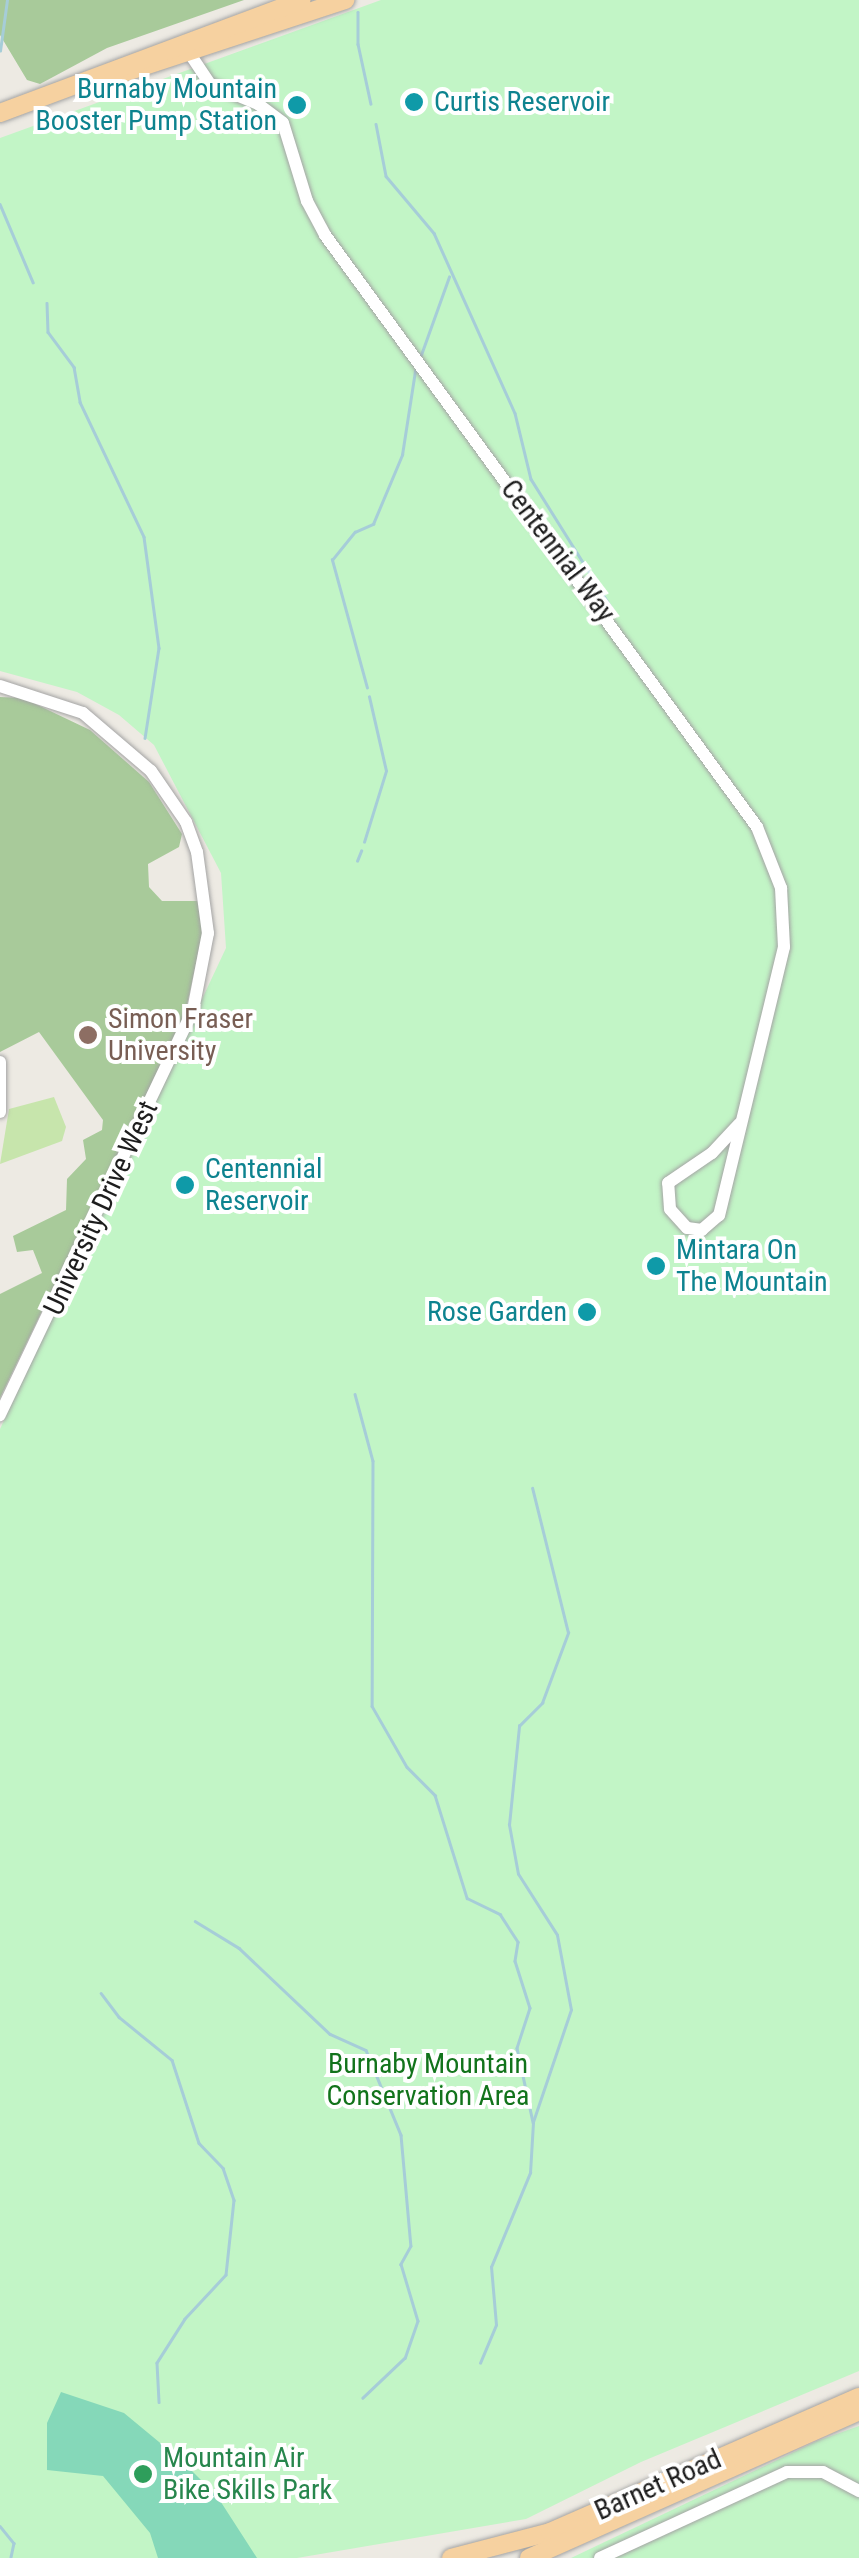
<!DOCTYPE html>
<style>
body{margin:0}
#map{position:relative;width:859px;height:2558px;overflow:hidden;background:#edeae3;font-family:"Roboto Condensed",sans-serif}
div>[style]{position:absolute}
.grass>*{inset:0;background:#c7e5ac}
.forest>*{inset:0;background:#a8ca9a}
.park>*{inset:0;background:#c2f5c6}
.pitch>*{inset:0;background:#85d8b9}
.stream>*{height:2.5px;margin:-1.25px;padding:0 1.25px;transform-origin:1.25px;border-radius:1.25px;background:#a6cdd8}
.roads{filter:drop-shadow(0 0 2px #a4a4a4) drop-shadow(0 0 2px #a4a4a4)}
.minor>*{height:12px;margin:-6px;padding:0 6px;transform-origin:6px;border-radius:6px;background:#fff}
.major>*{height:18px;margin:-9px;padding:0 9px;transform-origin:9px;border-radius:9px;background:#f6d1a0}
.dots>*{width:28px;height:28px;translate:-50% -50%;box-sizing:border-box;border:5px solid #fff;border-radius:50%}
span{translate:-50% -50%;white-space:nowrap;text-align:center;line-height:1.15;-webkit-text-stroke:8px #fff;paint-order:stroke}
.culture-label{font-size:28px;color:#0d838f}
.right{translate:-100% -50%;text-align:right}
.left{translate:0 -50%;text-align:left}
.street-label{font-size:28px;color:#1d1d1d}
.education-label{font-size:28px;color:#785e54}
.park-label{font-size:28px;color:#12731b}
.leisure-label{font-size:28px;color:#27864d}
</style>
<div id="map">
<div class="grass">
<i style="clip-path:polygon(54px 1097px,66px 1127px,62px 1141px,0 1164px,9px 1109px)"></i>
</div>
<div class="forest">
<i style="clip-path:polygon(0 0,244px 0,107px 48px,40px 84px,27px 80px,0 35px)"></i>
<i style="clip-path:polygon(0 697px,23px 698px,90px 730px,149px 782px,182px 834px,179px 847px,148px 864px,149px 887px,162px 901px,198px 901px,204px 927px,185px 1014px,0 1398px,0 1294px,42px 1273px,33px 1250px,17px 1252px,13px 1236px,66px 1210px,67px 1179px,86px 1159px,83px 1140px,102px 1130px,103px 1120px,39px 1032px,0 1052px)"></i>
</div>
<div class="park">
<i style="clip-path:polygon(381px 0,859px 0,859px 2371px,641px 2462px,526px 2519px,297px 2558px,0 2558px,0 1429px,226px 948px,221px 873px,154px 745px,119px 715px,77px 692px,0 671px,0 138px)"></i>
<i style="clip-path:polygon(859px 2426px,859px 2558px,571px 2558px,817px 2441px)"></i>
</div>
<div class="pitch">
<i style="clip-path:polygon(61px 2392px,124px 2413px,182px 2461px,217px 2496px,257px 2558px,158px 2558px,150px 2533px,103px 2476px,47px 2470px,47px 2423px)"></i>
</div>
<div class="stream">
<i style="left:358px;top:12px;width:32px;rotate:90deg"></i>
<i style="left:358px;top:44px;width:61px;rotate:77.8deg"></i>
<i style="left:0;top:51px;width:51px;rotate:-82.2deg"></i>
<i style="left:376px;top:124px;width:53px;rotate:79.1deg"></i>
<i style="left:386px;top:176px;width:75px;rotate:49.9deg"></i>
<i style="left:434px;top:233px;width:197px;rotate:65.8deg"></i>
<i style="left:515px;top:413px;width:68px;rotate:76.4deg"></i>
<i style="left:531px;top:479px;width:157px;rotate:58deg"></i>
<i style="left:0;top:204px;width:85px;rotate:67.1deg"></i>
<i style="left:47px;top:303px;width:29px;rotate:88deg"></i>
<i style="left:48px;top:332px;width:44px;rotate:53.4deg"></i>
<i style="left:74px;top:367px;width:36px;rotate:80deg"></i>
<i style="left:80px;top:402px;width:149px;rotate:64.6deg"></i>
<i style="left:144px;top:537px;width:112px;rotate:82.3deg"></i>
<i style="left:159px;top:648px;width:91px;rotate:98.8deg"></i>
<i style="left:421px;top:355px;width:83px;rotate:-70.3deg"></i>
<i style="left:367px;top:688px;width:133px;rotate:-105.3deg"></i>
<i style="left:332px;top:560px;width:36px;rotate:-51deg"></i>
<i style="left:355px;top:532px;width:20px;rotate:-24deg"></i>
<i style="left:373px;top:524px;width:75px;rotate:-67.2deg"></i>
<i style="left:402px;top:455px;width:85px;rotate:-81.2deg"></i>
<i style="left:364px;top:842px;width:74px;rotate:-72.8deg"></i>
<i style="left:386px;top:771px;width:76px;rotate:-102.9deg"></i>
<i style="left:357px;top:861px;width:11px;rotate:-68deg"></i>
<i style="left:355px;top:1394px;width:69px;rotate:75deg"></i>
<i style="left:373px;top:1461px;width:245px;rotate:90.2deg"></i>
<i style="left:372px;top:1706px;width:70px;rotate:60.2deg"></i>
<i style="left:407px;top:1767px;width:40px;rotate:45deg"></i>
<i style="left:435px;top:1795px;width:108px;rotate:72.7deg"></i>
<i style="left:467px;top:1898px;width:37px;rotate:26deg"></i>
<i style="left:500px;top:1914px;width:33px;rotate:57deg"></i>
<i style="left:518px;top:1942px;width:19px;rotate:99deg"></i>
<i style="left:515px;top:1961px;width:49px;rotate:72.3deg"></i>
<i style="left:530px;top:2008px;width:42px;rotate:108deg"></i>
<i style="left:517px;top:2048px;width:76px;rotate:77.8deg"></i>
<i style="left:195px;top:1921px;width:52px;rotate:31.5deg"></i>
<i style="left:239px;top:1948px;width:125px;rotate:43.4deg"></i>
<i style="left:330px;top:2034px;width:39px;rotate:24deg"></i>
<i style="left:366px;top:2050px;width:92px;rotate:67.6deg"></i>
<i style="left:401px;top:2135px;width:111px;rotate:84.9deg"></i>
<i style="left:411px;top:2246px;width:21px;rotate:119deg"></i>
<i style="left:401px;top:2264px;width:59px;rotate:73.4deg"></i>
<i style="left:418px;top:2321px;width:39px;rotate:109deg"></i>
<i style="left:405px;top:2358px;width:58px;rotate:136.4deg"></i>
<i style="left:101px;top:1993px;width:30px;rotate:53deg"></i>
<i style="left:119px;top:2017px;width:68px;rotate:39.1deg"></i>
<i style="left:172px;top:2060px;width:87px;rotate:72deg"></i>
<i style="left:199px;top:2143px;width:35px;rotate:46deg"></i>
<i style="left:223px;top:2168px;width:34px;rotate:71deg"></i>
<i style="left:234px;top:2200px;width:75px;rotate:96.1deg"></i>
<i style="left:226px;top:2275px;width:60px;rotate:133deg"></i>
<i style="left:185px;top:2319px;width:52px;rotate:122.5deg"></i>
<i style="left:157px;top:2363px;width:39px;rotate:87deg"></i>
<i style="left:480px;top:2363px;width:41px;rotate:-67.2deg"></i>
<i style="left:496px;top:2325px;width:58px;rotate:-94.9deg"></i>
<i style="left:491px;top:2267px;width:102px;rotate:-67.5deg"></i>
<i style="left:530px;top:2173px;width:51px;rotate:-86.6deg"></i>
<i style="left:533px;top:2122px;width:118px;rotate:-71.3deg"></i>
<i style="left:571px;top:2010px;width:76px;rotate:-100.6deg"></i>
<i style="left:557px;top:1935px;width:72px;rotate:-122.6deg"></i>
<i style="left:518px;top:1874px;width:50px;rotate:-100.4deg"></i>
<i style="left:509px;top:1825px;width:100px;rotate:-84.2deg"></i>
<i style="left:519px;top:1726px;width:33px;rotate:-45deg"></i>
<i style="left:542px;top:1703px;width:75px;rotate:-69.6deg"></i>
<i style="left:568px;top:1633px;width:149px;rotate:-103.9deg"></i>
<i style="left:0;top:2526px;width:22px;rotate:51deg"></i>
<i style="left:14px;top:2543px;width:14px;rotate:102deg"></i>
</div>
<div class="roads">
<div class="minor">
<i style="left:186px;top:48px;width:43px;rotate:56.3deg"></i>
<i style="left:210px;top:84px;width:52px;rotate:22.6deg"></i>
<i style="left:258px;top:104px;width:31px;rotate:37deg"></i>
<i style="left:283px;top:123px;width:82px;rotate:72.9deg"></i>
<i style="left:307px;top:201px;width:38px;rotate:62deg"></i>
<i style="left:325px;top:235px;width:733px;rotate:53.88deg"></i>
<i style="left:757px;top:827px;width:66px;rotate:68.5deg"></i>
<i style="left:781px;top:888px;width:59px;rotate:87.1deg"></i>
<i style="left:784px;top:947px;width:276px;rotate:103.6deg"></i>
<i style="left:719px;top:1215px;width:23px;rotate:139deg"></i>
<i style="left:702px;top:1230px;width:15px;rotate:-172deg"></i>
<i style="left:687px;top:1228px;width:25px;rotate:-132deg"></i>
<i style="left:670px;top:1209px;width:26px;rotate:-94deg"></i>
<i style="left:668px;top:1183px;width:53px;rotate:-34.3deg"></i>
<i style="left:712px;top:1153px;width:40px;rotate:-47deg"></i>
<i style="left:0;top:686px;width:87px;rotate:18deg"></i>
<i style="left:83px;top:713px;width:89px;rotate:40.5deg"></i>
<i style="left:151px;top:771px;width:62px;rotate:55.5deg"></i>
<i style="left:186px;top:822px;width:32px;rotate:70deg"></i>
<i style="left:197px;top:852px;width:82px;rotate:82.3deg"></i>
<i style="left:208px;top:933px;width:78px;rotate:101deg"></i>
<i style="left:193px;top:1010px;width:449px;rotate:115.5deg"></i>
<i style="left:0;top:1062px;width:50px;rotate:90deg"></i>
<i style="left:600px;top:2558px;width:206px;rotate:-24.7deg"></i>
<i style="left:787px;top:2472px;width:36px"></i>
<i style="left:823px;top:2472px;width:41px;rotate:27.8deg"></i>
</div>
<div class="major">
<i style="left:105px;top:79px;width:253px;rotate:-18.2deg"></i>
<i style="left:0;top:113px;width:322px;rotate:-20.5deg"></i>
<i style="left:451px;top:2558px;width:102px;rotate:-14.7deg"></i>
<i style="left:550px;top:2532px;width:337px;rotate:-23.6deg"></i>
<i style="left:529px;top:2558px;width:361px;rotate:-24deg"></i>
</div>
</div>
<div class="dots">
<i style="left:414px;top:102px;background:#0f9aa8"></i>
<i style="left:297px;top:105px;background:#0f9aa8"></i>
<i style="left:88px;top:1035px;background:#8d6e63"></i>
<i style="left:185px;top:1185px;background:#0f9aa8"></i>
<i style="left:656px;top:1266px;background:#0f9aa8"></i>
<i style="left:587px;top:1312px;background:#0f9aa8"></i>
<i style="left:143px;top:2474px;background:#2e9e5b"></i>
</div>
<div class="culture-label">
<span class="right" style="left:277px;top:105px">Burnaby Mountain<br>Booster Pump Station</span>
<span class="left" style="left:434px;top:102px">Curtis Reservoir</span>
<span class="left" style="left:205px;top:1185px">Centennial<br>Reservoir</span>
<span class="left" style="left:676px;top:1266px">Mintara On<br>The Mountain</span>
<span class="right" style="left:567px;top:1312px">Rose Garden</span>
</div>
<div class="street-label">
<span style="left:558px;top:551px;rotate:53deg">Centennial Way</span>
<span style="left:101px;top:1208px;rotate:-65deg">University Drive West</span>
<span style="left:658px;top:2485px;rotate:-24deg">Barnet Road</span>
</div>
<div class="education-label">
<span class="left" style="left:108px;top:1035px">Simon Fraser<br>University</span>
</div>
<div class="park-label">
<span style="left:428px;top:2080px">Burnaby Mountain<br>Conservation Area</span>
</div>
<div class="leisure-label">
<span class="left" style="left:163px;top:2474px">Mountain Air<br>Bike Skills Park</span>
</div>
</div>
